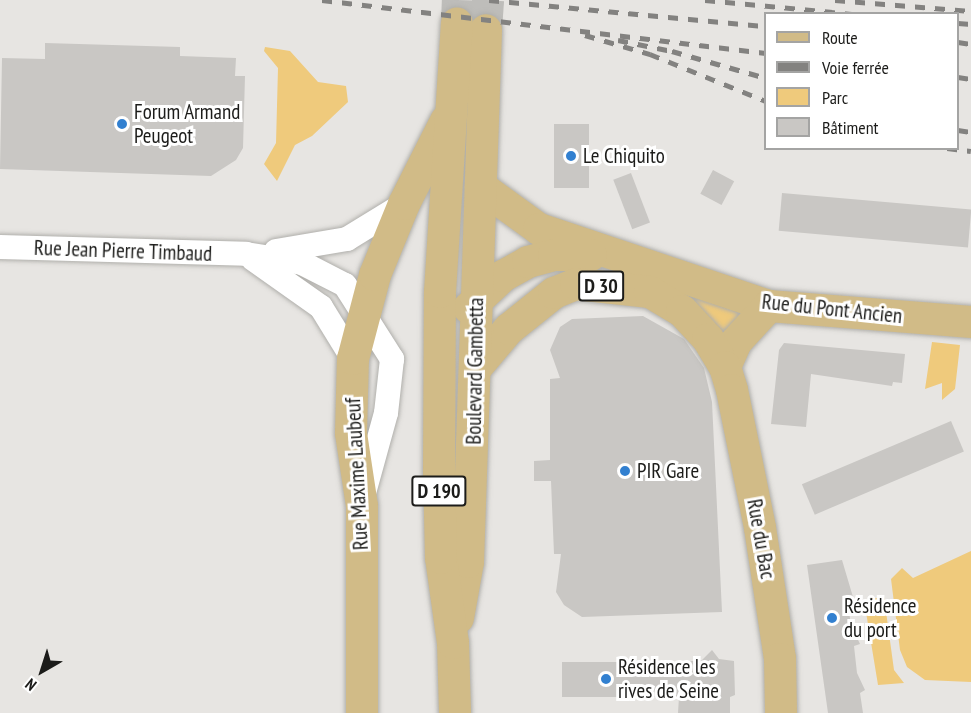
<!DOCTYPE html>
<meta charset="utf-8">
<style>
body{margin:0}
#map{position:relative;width:971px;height:713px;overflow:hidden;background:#e7e5e2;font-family:"PT Sans Narrow",sans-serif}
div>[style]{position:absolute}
.green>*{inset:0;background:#efca7c}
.building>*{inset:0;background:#c9c7c4;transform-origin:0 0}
.major-tunnel>*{height:32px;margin-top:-16px;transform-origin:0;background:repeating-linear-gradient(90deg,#bebdba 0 32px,transparent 0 48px)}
.roads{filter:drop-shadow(0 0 2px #b0afab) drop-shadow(0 0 2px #b0afab)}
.minor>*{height:24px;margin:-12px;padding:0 12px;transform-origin:12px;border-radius:12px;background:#fff}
.major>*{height:32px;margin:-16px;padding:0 16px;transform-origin:16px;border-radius:16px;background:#d1bb87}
.rail>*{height:4.5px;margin-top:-2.25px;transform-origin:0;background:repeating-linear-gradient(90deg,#838280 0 10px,transparent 0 20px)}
.dots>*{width:16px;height:16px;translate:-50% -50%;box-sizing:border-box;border:3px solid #fff;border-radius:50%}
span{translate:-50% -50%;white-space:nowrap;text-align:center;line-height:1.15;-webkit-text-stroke:6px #fff;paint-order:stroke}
.shield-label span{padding:2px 4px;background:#fff;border:2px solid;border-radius:4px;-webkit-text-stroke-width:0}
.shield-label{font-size:20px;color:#1c1c1a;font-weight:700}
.poi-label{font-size:21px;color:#1c1c1a}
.left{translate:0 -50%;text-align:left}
.street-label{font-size:21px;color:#1c1c1a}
.legend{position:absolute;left:764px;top:12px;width:195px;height:138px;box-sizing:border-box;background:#fff;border:2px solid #a4a4a3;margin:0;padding:8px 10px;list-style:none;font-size:18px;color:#1c1c1a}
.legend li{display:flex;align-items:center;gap:12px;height:30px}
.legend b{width:30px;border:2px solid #a4a4a3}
.north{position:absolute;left:12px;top:641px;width:60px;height:60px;-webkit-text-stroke:4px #fff;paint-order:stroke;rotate:219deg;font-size:16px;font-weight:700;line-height:24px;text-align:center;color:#1c1c1a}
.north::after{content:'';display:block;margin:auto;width:21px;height:27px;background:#1c1c1a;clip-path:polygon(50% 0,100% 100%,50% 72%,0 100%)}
</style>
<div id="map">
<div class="green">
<i style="clip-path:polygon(265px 47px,290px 51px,318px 82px,346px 86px,348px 102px,312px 136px,295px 145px,277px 181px,264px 164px,276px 143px,278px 68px,264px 51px)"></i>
<i style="clip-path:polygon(688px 293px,743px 311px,724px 334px,686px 298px)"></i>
<i style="clip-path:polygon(932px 342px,960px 345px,955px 389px,942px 400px,942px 383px,925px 389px)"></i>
<i style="clip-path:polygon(971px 551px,971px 682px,925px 680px,907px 667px,900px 650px,891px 579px,902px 568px,913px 578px)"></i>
<i style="clip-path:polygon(884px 597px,894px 670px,904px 683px,878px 685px,864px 600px)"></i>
</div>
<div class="building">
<i style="clip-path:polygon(45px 43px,180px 47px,180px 56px,236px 58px,235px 76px,245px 76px,243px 148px,236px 160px,211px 176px,0 169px,2px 58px,45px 59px)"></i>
<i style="left:554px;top:124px;width:35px;height:64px"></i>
<i style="left:713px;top:170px;width:24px;height:27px;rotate:28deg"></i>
<i style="left:631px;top:173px;width:53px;height:19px;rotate:69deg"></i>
<i style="left:782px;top:193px;width:190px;height:38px;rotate:5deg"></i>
<i style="clip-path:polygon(643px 316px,684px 339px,704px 368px,712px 402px,722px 612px,582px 617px,564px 605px,556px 592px,561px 554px,554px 554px,551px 481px,534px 481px,534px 461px,550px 460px,550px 379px,560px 378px,550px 350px,560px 327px,572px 319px)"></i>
<i style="clip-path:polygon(784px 343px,905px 354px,902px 383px,893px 382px,892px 386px,811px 374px,806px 427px,771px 424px,779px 350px)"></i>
<i style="left:951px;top:421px;width:33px;height:162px;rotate:67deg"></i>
<i style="clip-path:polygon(842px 560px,853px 597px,847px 599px,851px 625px,860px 644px,854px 646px,857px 673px,865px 690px,860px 693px,863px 713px,828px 713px,807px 565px)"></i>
<i style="clip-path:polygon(712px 650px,719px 659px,734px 661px,735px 695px,730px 697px,730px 713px,678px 713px,679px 697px,562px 697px,562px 662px,683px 662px,702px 660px)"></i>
</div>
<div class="major-tunnel">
<i style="left:457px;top:24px;width:24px;rotate:-88deg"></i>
<i style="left:486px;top:30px;width:30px;rotate:-86deg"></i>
</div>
<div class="roads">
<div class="minor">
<i style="left:0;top:247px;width:246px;rotate:1.6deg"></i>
<i style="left:246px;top:254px;width:57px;rotate:9.1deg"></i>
<i style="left:302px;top:263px;width:48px;rotate:27.1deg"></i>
<i style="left:345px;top:285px;width:88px;rotate:57.6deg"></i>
<i style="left:392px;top:359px;width:54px;rotate:96.3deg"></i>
<i style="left:386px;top:413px;width:83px;rotate:105.4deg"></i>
<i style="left:276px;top:251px;width:72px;rotate:-9.6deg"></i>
<i style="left:347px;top:239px;width:67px;rotate:-31.6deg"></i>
<i style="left:253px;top:259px;width:83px;rotate:35.2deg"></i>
<i style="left:321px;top:307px;width:61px;rotate:58.4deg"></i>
</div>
<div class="major">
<i style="left:481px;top:187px;width:72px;rotate:35.9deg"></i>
<i style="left:539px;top:229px;width:243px;rotate:18.5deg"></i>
<i style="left:769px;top:306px;width:203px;rotate:4.5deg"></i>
<i style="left:469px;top:308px;width:47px;rotate:-43.3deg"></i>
<i style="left:503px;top:276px;width:29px;rotate:-29deg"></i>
<i style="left:528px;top:262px;width:27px;rotate:-15deg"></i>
<i style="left:554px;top:255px;width:37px"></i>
<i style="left:725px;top:367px;width:27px;rotate:-66deg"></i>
<i style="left:736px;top:342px;width:49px;rotate:-47.5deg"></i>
<i style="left:476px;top:368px;width:51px;rotate:-49.8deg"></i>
<i style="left:509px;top:329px;width:58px;rotate:-38.7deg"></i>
<i style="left:554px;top:293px;width:24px;rotate:-22deg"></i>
<i style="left:576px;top:284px;width:74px;rotate:6.2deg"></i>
<i style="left:650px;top:292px;width:37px;rotate:31deg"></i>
<i style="left:682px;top:311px;width:38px;rotate:47deg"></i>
<i style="left:708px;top:339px;width:33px;rotate:59deg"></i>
<i style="left:725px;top:367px;width:24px;rotate:73deg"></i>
<i style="left:732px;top:390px;width:141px;rotate:78.5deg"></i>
<i style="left:760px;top:528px;width:133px;rotate:81.3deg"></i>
<i style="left:780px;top:659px;width:54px;rotate:88.9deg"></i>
<i style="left:458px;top:618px;width:57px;rotate:-79.9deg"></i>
<i style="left:468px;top:562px;width:532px;rotate:-88.06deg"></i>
<i style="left:362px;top:713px;width:207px;rotate:-90deg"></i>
<i style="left:362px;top:506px;width:74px;rotate:-98.6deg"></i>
<i style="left:351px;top:433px;width:74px;rotate:-88.5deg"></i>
<i style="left:353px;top:359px;width:87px;rotate:-75.3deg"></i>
<i style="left:375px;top:275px;width:77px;rotate:-67.8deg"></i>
<i style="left:404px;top:204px;width:93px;rotate:-63.2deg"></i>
<i style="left:455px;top:713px;width:70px;rotate:-91.6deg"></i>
<i style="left:453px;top:643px;width:86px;rotate:-98deg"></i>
<i style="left:441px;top:558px;width:87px;rotate:-91.3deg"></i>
<i style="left:439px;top:471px;width:179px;rotate:-89.7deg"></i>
<i style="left:440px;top:292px;width:269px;rotate:-86.4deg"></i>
</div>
</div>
<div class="rail">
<i style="left:322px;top:0;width:447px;rotate:6.8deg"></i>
<i style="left:489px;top:0;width:278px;rotate:5.4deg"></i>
<i style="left:705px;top:0;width:150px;rotate:5.4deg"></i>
<i style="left:835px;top:0;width:136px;rotate:4.6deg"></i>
<i style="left:958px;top:23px;width:13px;rotate:4deg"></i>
<i style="left:585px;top:35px;width:68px;rotate:16.3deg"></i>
<i style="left:650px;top:54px;width:125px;rotate:22.1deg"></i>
<i style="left:618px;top:40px;width:55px;rotate:11.5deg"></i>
<i style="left:672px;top:51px;width:98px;rotate:16deg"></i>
<i style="left:958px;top:42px;width:13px;rotate:9deg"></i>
<i style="left:958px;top:77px;width:13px;rotate:9deg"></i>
<i style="left:958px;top:130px;width:13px;rotate:9deg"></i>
<i style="left:947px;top:148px;width:24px;rotate:7deg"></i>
</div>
<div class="dots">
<i style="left:122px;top:124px;background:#3280d0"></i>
<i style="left:571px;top:156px;background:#3280d0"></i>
<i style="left:625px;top:471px;background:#3280d0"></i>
<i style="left:832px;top:618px;background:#3280d0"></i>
<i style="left:606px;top:679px;background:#3280d0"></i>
</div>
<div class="shield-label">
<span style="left:601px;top:286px">D 30</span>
<span style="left:439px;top:491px">D 190</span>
</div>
<div class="poi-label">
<span class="left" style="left:134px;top:124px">Forum Armand<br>Peugeot</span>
<span class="left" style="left:583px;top:156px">Le Chiquito</span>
<span class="left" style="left:637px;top:471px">PIR Gare</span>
<span class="left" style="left:844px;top:618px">Résidence<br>du port</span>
<span class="left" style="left:618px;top:679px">Résidence les<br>rives de Seine</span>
</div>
<div class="street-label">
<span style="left:123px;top:251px;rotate:2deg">Rue Jean Pierre Timbaud</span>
<span style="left:832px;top:309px;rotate:6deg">Rue du Pont Ancien</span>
<span style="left:475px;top:371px;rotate:-89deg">Boulevard Gambetta</span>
<span style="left:357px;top:474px;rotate:-93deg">Rue Maxime Laubeuf</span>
<span style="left:761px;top:539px;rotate:80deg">Rue du Bac</span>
</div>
<ul class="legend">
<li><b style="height:8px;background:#d1bb87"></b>Route</li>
<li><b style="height:8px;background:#838280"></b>Voie ferrée</li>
<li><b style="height:16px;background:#efca7c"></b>Parc</li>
<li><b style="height:16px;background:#c9c7c4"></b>Bâtiment</li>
</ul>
<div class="north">N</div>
</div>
